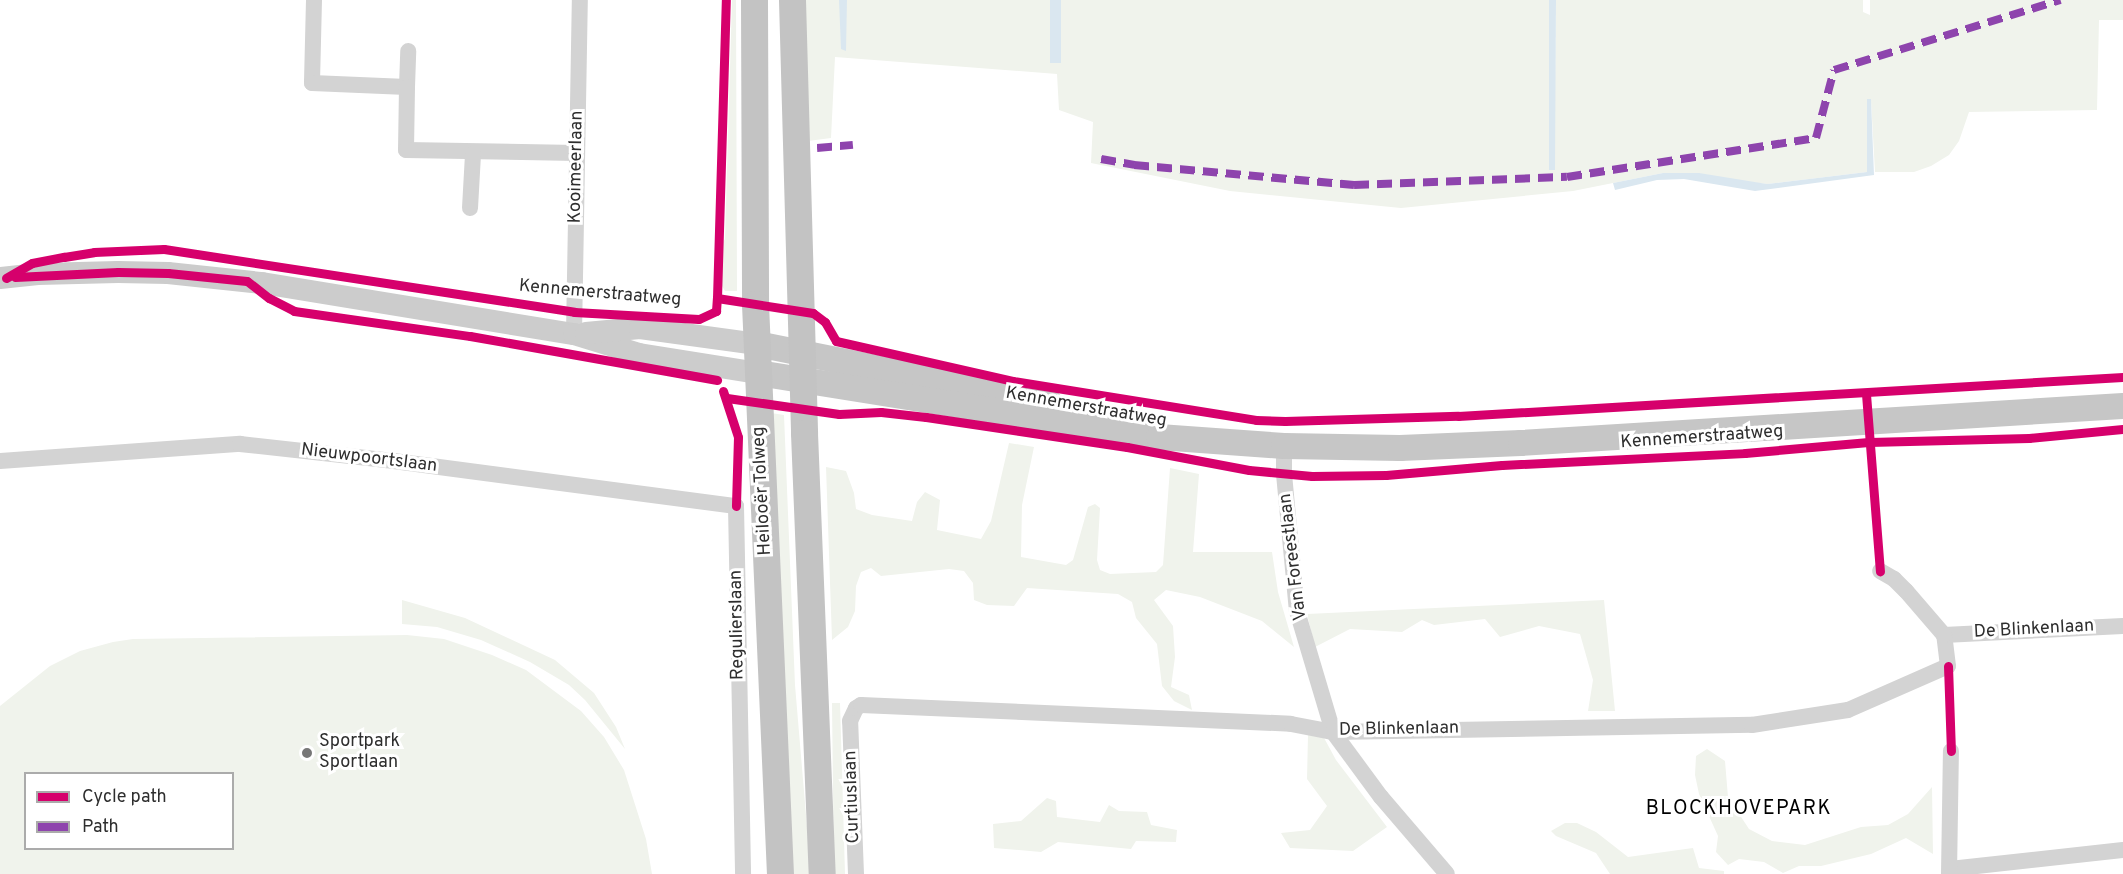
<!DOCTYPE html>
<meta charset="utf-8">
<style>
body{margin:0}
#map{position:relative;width:2123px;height:874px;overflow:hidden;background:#fff;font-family:Overpass,sans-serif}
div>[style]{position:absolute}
.green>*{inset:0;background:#f0f3ec}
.water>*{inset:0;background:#dae7f0;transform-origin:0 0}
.minor>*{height:16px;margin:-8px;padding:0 8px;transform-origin:8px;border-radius:8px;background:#d3d3d3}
.secondary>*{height:22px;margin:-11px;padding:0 11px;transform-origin:11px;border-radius:11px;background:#ccc}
.primary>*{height:26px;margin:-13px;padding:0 13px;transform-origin:13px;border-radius:13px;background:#c6c6c6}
.trunk>*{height:27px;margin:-13.5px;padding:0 13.5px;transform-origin:13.5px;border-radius:13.5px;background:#c3c3c3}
.quiet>*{height:8px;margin-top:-4px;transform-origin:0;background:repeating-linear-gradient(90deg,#8e44ad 0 15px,transparent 0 23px)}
.cycleway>*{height:9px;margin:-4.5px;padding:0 4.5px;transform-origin:4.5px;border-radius:4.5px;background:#d6006c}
.dots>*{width:16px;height:16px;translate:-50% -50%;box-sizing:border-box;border:3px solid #fff;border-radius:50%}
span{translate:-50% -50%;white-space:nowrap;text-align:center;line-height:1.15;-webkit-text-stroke:6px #fff;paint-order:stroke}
.street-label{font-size:18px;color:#2e2e2e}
.poi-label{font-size:18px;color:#2e2e2e}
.left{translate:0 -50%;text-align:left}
.neighbourhood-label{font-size:20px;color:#000;letter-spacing:1.5px}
.legend{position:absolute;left:24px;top:772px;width:210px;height:78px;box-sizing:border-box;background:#fff;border:2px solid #ababab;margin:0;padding:8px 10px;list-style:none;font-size:18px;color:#2e2e2e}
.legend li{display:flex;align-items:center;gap:12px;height:30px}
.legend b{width:30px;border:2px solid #ababab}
</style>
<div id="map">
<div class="green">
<i style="clip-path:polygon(732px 0,736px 0,737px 291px,725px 291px,721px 284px,722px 244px,725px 239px)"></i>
<i style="clip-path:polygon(805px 0,1549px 0,1549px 170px,1554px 170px,1556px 0,1863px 0,1863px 12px,1870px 15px,1870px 0,2123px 0,2123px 20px,2099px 20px,2097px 110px,1969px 112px,1959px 141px,1949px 155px,1931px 166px,1914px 172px,1875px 172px,1871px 100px,1867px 99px,1867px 172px,1767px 184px,1663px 173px,1573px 191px,1401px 208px,1230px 191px,1091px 163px,1093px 122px,1059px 110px,1057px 74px,835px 57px,831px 138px,808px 141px)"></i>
<i style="clip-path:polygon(771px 413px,784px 415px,795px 685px,811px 874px,790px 874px)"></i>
<i style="clip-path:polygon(1009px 443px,1034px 447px,1022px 505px,1021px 557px,1066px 565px,1073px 560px,1088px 507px,1095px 504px,1100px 508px,1097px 560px,1100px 570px,1110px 574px,1156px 572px,1163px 565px,1170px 468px,1199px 474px,1193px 552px,1272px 552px,1278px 592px,1294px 647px,1262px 621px,1200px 597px,1166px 590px,1154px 600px,1173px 626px,1175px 657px,1171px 687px,1189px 695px,1192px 710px,1174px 701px,1162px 686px,1157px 644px,1136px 618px,1132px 602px,1118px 594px,1027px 588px,1014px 606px,987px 605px,974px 600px,973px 583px,964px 571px,949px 569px,881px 576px,871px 568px,861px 572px,856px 586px,855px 611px,848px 627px,832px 640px,826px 467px,846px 471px,854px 493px,856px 509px,872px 515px,912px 521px,917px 502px,925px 492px,940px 500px,937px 530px,981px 539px,991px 521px)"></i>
<i style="clip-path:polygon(402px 600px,465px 618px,555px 660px,594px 693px,616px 727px,625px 749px,585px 700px,569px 685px,530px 662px,481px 640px,437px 627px,402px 624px)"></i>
<i style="clip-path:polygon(1604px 600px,1615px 711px,1588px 711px,1593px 680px,1580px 634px,1539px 626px,1500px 637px,1485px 619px,1434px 625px,1422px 620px,1402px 632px,1350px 629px,1315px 647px,1307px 614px)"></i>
<i style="clip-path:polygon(evenodd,407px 635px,444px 639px,492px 655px,526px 670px,581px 711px,604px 737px,624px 770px,646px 839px,652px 874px,0 874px,0 706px,50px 666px,80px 651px,113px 642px,133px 639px,407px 635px,26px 774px,232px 774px,232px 848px,26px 848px,26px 774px)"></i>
<i style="clip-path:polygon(832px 703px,840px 703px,845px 874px,834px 874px)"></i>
<i style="clip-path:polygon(1308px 735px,1323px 736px,1336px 760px,1387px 827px,1353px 851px,1290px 848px,1281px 833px,1310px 830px,1327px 806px,1307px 779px)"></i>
<i style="clip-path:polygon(1707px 749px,1725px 761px,1728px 797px,1749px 829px,1772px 841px,1805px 845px,1861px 827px,1888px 825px,1908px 814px,1932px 787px,1933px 854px,1906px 838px,1871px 854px,1821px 866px,1799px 866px,1783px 873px,1764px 862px,1739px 859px,1728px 865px,1716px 852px,1718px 836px,1699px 794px,1695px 775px,1696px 756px)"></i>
<i style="clip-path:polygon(1047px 798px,1056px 801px,1057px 817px,1100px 822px,1109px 805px,1119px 811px,1147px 812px,1151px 825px,1177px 830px,1176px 842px,1136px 841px,1131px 849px,1058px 842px,1041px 852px,994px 848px,993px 824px,1021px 821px)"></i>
<i style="clip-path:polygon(1565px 823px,1577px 823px,1596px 832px,1628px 857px,1693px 848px,1699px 868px,1724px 871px,1724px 874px,1610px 874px,1596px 853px,1556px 836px,1551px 831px)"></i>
</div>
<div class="water">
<i style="clip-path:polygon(839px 0,847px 0,846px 51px,841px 49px)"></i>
<i style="left:1050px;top:0;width:11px;height:63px"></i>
<i style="clip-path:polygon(1549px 0,1556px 0,1555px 170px,1549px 170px)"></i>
<i style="clip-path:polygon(1867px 99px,1871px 99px,1874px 175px,1755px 191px,1684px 179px,1657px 180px,1615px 190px,1613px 183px,1663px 173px,1699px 173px,1767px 184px,1867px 172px)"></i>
</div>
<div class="minor">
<i style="left:314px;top:0;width:83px;rotate:91.4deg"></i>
<i style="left:312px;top:83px;width:95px;rotate:2.4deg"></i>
<i style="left:407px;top:87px;width:36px;rotate:-88deg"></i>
<i style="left:407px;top:87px;width:63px;rotate:90.9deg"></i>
<i style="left:406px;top:150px;width:171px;rotate:1deg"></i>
<i style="left:470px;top:208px;width:54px;rotate:-86.8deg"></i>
<i style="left:574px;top:334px;width:334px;rotate:-89deg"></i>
<i style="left:1284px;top:446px;width:28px;rotate:90deg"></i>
<i style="left:1284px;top:474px;width:138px;rotate:84.6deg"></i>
<i style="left:1297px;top:611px;width:126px;rotate:73.4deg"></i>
<i style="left:1333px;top:732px;width:81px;rotate:53.6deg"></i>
<i style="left:1381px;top:797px;width:101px;rotate:49.4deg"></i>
<i style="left:0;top:461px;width:241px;rotate:-4.1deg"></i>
<i style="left:240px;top:444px;width:147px;rotate:6.3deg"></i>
<i style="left:386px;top:460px;width:353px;rotate:7.5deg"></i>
<i style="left:736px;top:506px;width:368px;rotate:88.9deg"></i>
<i style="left:1944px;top:635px;width:179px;rotate:-2.9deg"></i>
<i style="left:1950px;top:869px;width:174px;rotate:-6.3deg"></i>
<i style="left:856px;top:874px;width:153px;rotate:-92.2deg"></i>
<i style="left:850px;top:721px;width:14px;rotate:-65deg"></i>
<i style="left:856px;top:708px;width:6px;rotate:-31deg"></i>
<i style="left:861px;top:705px;width:430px;rotate:2.5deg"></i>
<i style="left:1291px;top:724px;width:43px;rotate:10.8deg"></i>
<i style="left:1333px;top:732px;width:419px;rotate:-1deg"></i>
<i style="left:1752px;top:725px;width:97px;rotate:-8.9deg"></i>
<i style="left:1848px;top:710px;width:109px;rotate:-23.7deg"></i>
<i style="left:1948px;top:666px;width:31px;rotate:-97deg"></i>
<i style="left:1944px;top:635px;width:58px;rotate:-130.8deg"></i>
<i style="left:1906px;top:591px;width:17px;rotate:-135deg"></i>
<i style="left:1894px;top:579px;width:16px;rotate:-150deg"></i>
<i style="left:1949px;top:874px;width:123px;rotate:-89.1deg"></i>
</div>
<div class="secondary">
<i style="left:0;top:278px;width:38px;rotate:-6deg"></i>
<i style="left:38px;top:274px;width:80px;rotate:-1.4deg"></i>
<i style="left:118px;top:272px;width:50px;rotate:1.1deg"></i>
<i style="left:168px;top:273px;width:95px;rotate:6.1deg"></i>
<i style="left:262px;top:283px;width:316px;rotate:9.3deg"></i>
<i style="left:574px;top:334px;width:68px;rotate:17.1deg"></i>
<i style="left:639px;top:354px;width:121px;rotate:9.1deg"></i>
<i style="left:586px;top:333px;width:54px;rotate:-5.3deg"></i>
<i style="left:640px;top:328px;width:118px;rotate:7.8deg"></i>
</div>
<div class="primary">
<i style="left:757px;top:344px;width:299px;rotate:11.4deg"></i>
<i style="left:758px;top:373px;width:406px;rotate:9.1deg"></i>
<i style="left:1159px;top:437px;width:125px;rotate:4.1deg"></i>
<i style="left:1284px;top:446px;width:116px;rotate:1deg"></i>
<i style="left:1400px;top:448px;width:121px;rotate:-2.4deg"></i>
<i style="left:1521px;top:443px;width:603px;rotate:-3.52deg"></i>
</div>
<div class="trunk">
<i style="left:754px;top:0;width:304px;rotate:89.8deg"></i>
<i style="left:755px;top:304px;width:571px;rotate:87.49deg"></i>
<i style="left:792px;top:0;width:433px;rotate:88.4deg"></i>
<i style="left:804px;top:433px;width:441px;rotate:87.7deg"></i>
</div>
<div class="quiet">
<i style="left:817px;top:148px;width:36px;rotate:-5deg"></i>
<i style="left:1101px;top:159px;width:34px;rotate:10deg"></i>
<i style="left:1134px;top:165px;width:221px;rotate:5.2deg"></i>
<i style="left:1354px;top:185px;width:213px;rotate:-2.2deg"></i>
<i style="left:1567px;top:177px;width:252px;rotate:-8.9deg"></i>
<i style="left:1816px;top:138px;width:70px;rotate:-75.2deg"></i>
<i style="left:1834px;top:70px;width:237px;rotate:-17.2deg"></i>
</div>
<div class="cycleway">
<i style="left:15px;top:277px;width:103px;rotate:-2.8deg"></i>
<i style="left:118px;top:272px;width:50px;rotate:1.1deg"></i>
<i style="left:168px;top:273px;width:79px;rotate:5.8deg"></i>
<i style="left:247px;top:281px;width:28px;rotate:38deg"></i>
<i style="left:269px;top:298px;width:28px;rotate:27deg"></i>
<i style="left:294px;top:311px;width:178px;rotate:8.1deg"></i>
<i style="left:470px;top:336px;width:251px;rotate:10.1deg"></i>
<i style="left:6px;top:278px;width:30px;rotate:-30deg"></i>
<i style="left:32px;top:263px;width:33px;rotate:-11deg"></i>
<i style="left:64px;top:257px;width:30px;rotate:-9deg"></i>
<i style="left:94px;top:252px;width:70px;rotate:-2.5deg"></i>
<i style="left:164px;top:249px;width:415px;rotate:8.7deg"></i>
<i style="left:574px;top:312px;width:125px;rotate:3.2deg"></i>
<i style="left:699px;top:319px;width:19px;rotate:-25deg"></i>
<i style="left:716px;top:311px;width:13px;rotate:-86deg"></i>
<i style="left:717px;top:298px;width:97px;rotate:8.9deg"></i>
<i style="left:813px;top:313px;width:15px;rotate:37deg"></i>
<i style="left:825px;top:322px;width:22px;rotate:60deg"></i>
<i style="left:836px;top:341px;width:181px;rotate:12.7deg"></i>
<i style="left:1013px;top:381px;width:246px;rotate:9.1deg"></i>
<i style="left:1256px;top:420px;width:29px;rotate:2deg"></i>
<i style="left:1285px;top:421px;width:173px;rotate:-1.7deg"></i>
<i style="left:1458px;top:416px;width:666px;rotate:-3.36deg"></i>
<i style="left:717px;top:298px;width:298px;rotate:-88.3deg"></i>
<i style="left:723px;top:391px;width:48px;rotate:71.9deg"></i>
<i style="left:738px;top:437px;width:69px;rotate:91.7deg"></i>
<i style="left:1866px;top:394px;width:178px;rotate:85.5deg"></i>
<i style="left:727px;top:398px;width:113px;rotate:8.1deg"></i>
<i style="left:839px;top:414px;width:42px;rotate:-2.7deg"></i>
<i style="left:881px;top:412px;width:45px;rotate:6.3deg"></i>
<i style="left:926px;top:417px;width:203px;rotate:8.5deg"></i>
<i style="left:1127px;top:447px;width:124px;rotate:10.7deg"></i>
<i style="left:1249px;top:470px;width:63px;rotate:5.4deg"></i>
<i style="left:1312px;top:476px;width:74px;rotate:-0.8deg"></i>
<i style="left:1386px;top:475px;width:116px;rotate:-4.9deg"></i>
<i style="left:1502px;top:465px;width:243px;rotate:-2.8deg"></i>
<i style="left:1745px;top:453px;width:124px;rotate:-5.1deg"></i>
<i style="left:1869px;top:442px;width:160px;rotate:-1.4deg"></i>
<i style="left:2029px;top:438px;width:94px;rotate:-5.5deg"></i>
<i style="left:1948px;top:666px;width:85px;rotate:88deg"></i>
</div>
<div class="dots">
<i style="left:307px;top:753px;background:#777"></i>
</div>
<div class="street-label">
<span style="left:577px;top:167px;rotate:-89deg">Kooimeerlaan</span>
<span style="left:600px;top:294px;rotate:5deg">Kennemerstraatweg</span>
<span style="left:1086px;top:408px;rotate:10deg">Kennemerstraatweg</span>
<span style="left:1702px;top:438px;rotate:-4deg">Kennemerstraatweg</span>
<span style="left:369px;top:459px;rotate:7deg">Nieuwpoortslaan</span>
<span style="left:763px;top:491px;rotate:-93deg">Heilooër Tolweg</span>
<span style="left:1294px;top:557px;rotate:-97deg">Van Foreestlaan</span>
<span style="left:738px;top:625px;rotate:-91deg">Regulierslaan</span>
<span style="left:2034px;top:630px;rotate:-3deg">De Blinkenlaan</span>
<span style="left:1399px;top:730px;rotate:-1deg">De Blinkenlaan</span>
<span style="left:853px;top:797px;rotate:-92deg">Curtiuslaan</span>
</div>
<div class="poi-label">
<span class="left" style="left:319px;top:753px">Sportpark<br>Sportlaan</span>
</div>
<div class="neighbourhood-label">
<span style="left:1739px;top:809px">BLOCKHOVEPARK</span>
</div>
<ul class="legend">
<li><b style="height:8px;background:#d6006c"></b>Cycle path</li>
<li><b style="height:8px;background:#8e44ad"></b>Path</li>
</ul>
</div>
